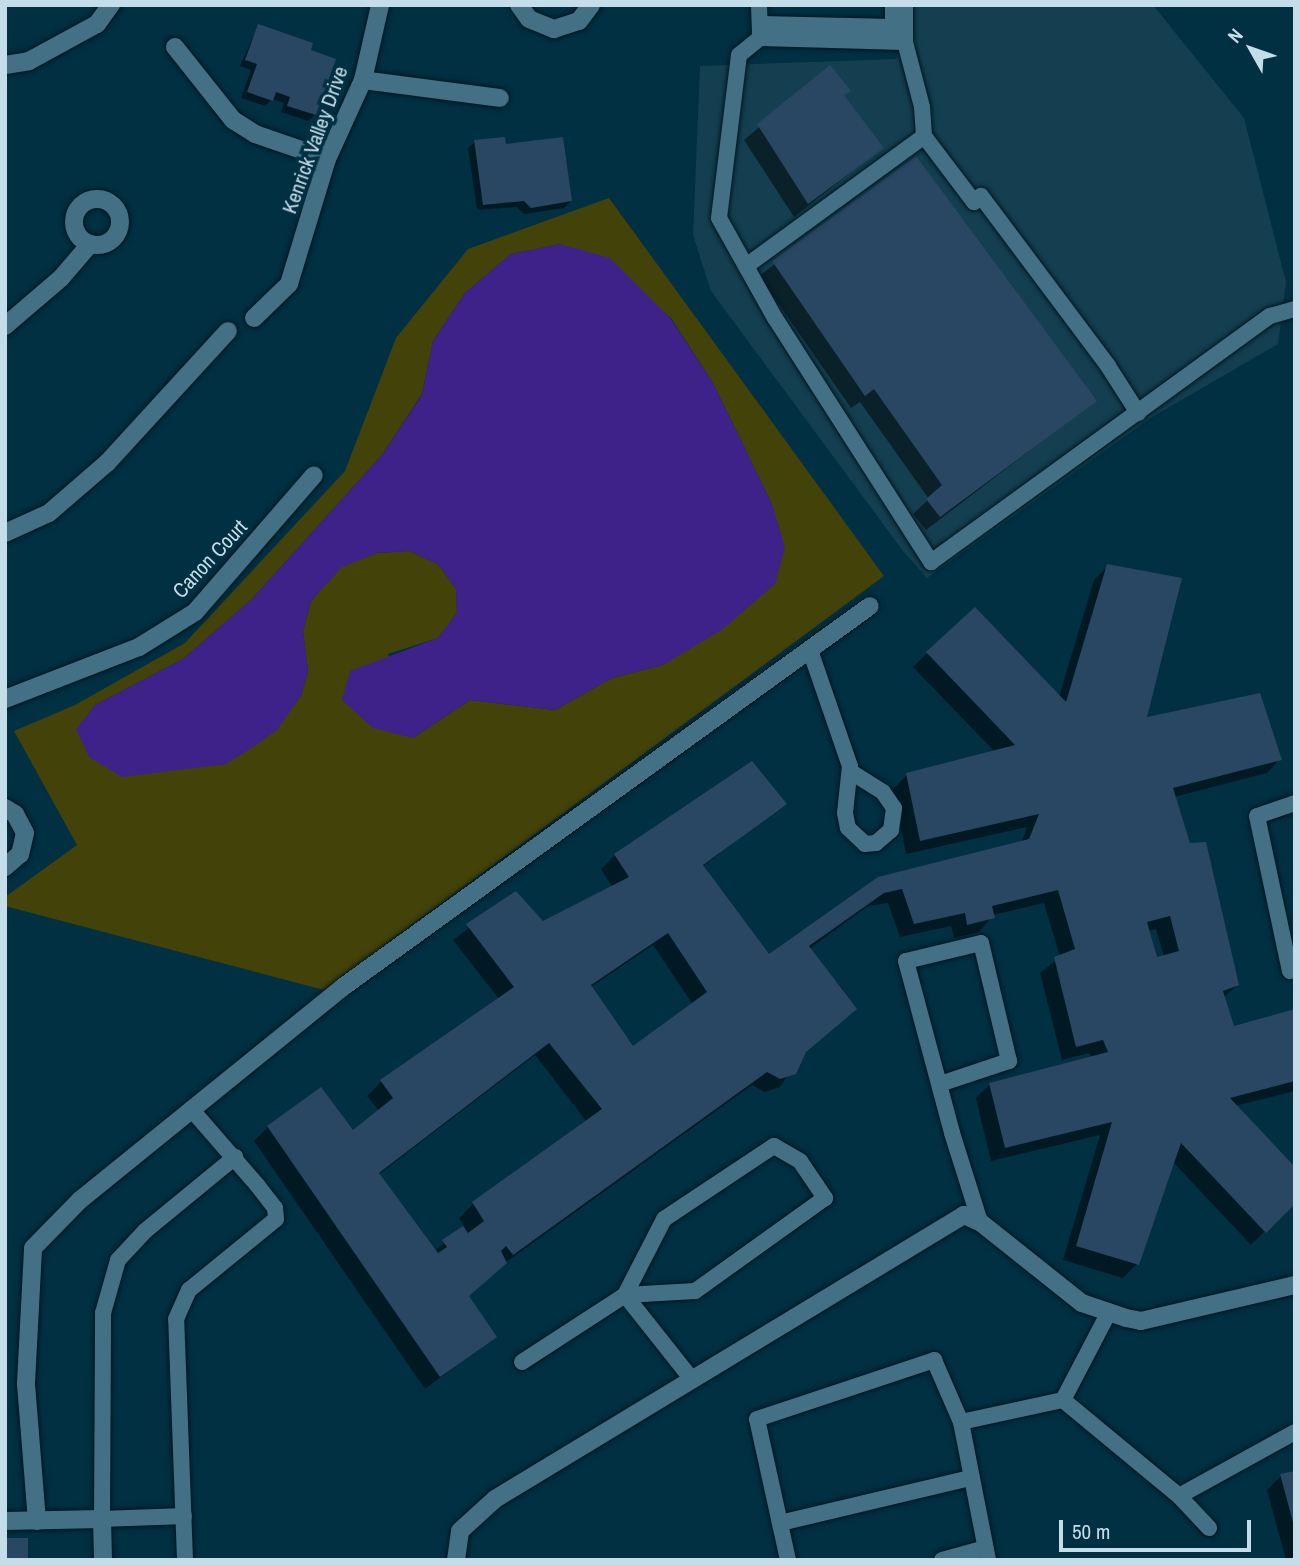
<!DOCTYPE html>
<style>
body{margin:0}
#map{position:relative;width:1300px;height:1565px;overflow:hidden;background:#003042;font-family:"Archivo Narrow",sans-serif}
div>[style]{position:absolute}
.built>*{inset:0;background:#133f50}
.green>*{inset:0;background:#434209}
.water>*{inset:0;background:#3f218a}
.shadow>*{inset:0;background:#0007}
.building>*{inset:0;background:#294762;transform-origin:0 0}
.roads{filter:drop-shadow(0 0 2px #011720) drop-shadow(0 0 2px #011720)}
.lane>*{height:16px;margin:-8px;padding:0 8px;transform-origin:8px;border-radius:8px;background:#437085}
.street>*{height:18px;margin:-9px;padding:0 9px;transform-origin:9px;border-radius:9px;background:#437085}
.street>.ring{margin:-9px;padding:0;box-sizing:content-box;background:none;border:18px solid #437085;border-radius:50%}
span{translate:-50% -50%;white-space:nowrap;text-align:center;line-height:1.15;-webkit-text-stroke:7px #003042;paint-order:stroke}
.street-label{font-size:21px;color:#c5dde8}
.frame{position:absolute;inset:0;border:7px solid #c5dde8;pointer-events:none}
.north{position:absolute;left:1216px;top:14px;width:70px;height:70px;-webkit-text-stroke:5px #003042;paint-order:stroke;rotate:310deg;font-size:19px;font-weight:700;line-height:28px;text-align:center;color:#c5dde8}
.north::after{content:'';display:block;margin:auto;width:24px;height:32px;background:#c5dde8;clip-path:polygon(50% 0,100% 100%,50% 72%,0 100%)}
.scale{position:absolute;left:1059px;top:1520px;width:192px;height:32px;box-sizing:border-box;border:4px solid #c5dde8;border-top:0;padding-left:9px;font-size:21px;line-height:24px;white-space:nowrap;color:#c5dde8;-webkit-text-stroke:5px #003042;paint-order:stroke}
</style>
<div id="map">
<div class="built">
<i style="clip-path:polygon(914px 5px,1153px 5px,1244px 118px,1286px 282px,1278px 344px,1152px 417px,927px 578px,903px 551px,711px 291px,693px 235px,700px 66px,896px 59px)"></i>
</div>
<div class="green">
<i style="clip-path:polygon(evenodd,609px 198px,884px 576px,324px 990px,5px 906px,5px 897px,77px 845px,14px 731px,75px 705px,185px 643px,345px 471px,396px 338px,468px 249px,609px 198px,560px 244px,671px 318px,713px 383px,772px 504px,663px 665px,612px 678px,555px 710px,470px 700px,413px 738px,388px 654px,438px 638px,457px 613px,456px 589px,439px 565px,410px 551px,377px 553px,342px 566px,311px 601px,303px 632px,308px 671px,301px 696px,226px 764px,167px 770px,95px 705px,183px 659px,251px 600px,382px 455px,422px 394px,433px 341px,465px 293px,511px 254px,560px 244px)"></i>
</div>
<div class="water">
<i style="clip-path:polygon(560px 244px,610px 258px,671px 319px,713px 383px,772px 504px,785px 547px,775px 584px,723px 629px,663px 665px,612px 678px,555px 710px,470px 700px,413px 738px,373px 728px,342px 700px,350px 671px,438px 638px,457px 613px,456px 589px,439px 565px,410px 551px,377px 553px,342px 567px,311px 601px,303px 632px,308px 671px,301px 696px,277px 730px,253px 747px,226px 764px,122px 777px,89px 757px,76px 729px,95px 705px,183px 659px,251px 600px,382px 455px,422px 395px,433px 341px,465px 293px,511px 254px)"></i>
</div>
<div class="shadow">
<i style="clip-path:polygon(258px 26px,315px 115px,308px 121px,281px 112px,284px 103px,272px 99px,265px 106px,241px 98px,251px 70px,240px 66px)"></i>
<i style="clip-path:polygon(830px 67px,848px 91px,843px 96px,882px 148px,794px 217px,744px 140px)"></i>
<i style="clip-path:polygon(475px 142px,505px 146px,571px 201px,564px 208px,524px 214px,517px 207px,477px 210px,468px 148px)"></i>
<i style="clip-path:polygon(916px 158px,1095px 401px,926px 530px,913px 514px,929px 499px,860px 402px,851px 408px,759px 276px)"></i>
<i style="clip-path:polygon(evenodd,1108px 566px,1144px 720px,1280px 759px,1267px 773px,1174px 797px,1237px 985px,1223px 998px,1233px 1028px,1295px 1011px,1295px 1091px,1235px 1106px,1295px 1201px,1251px 1245px,1173px 1162px,1137px 1264px,1123px 1278px,1063px 1260px,1100px 1135px,991px 1161px,976px 1098px,990px 1084px,1092px 1058px,1089px 1053px,1062px 1060px,1040px 973px,1060px 957px,1044px 903px,993px 915px,979px 932px,954px 938px,951px 926px,900px 937px,888px 903px,868px 906px,809px 949px,855px 1009px,802px 1055px,780px 1087px,765px 1092px,752px 1085px,505px 1263px,467px 1297px,494px 1337px,425px 1389px,254px 1141px,268px 1127px,352px 1133px,379px 1111px,367px 1096px,381px 1082px,499px 999px,453px 940px,515px 894px,542px 924px,613px 888px,601px 869px,615px 855px,784px 804px,702px 867px,769px 957px,879px 879px,1021px 844px,1027px 827px,906px 854px,893px 789px,907px 775px,995px 752px,913px 667px,927px 653px,1059px 697px,1094px 580px,1108px 566px,1156px 929px,1164px 957px,1156px 959px,1148px 931px,1156px 929px,1108px 566px,653px 945px,693px 1005px,632px 1048px,591px 987px,653px 945px,1108px 566px,535px 1055px,587px 1122px,473px 1204px,459px 1218px,465px 1227px,434px 1251px,378px 1175px,535px 1055px)"></i>
<i style="clip-path:polygon(1295px 1472px,1295px 1560px,1286px 1560px,1267px 1490px,1281px 1476px)"></i>
</div>
<div class="building">
<i style="clip-path:polygon(258px 24px,313px 43px,311px 50px,336px 59px,316px 115px,287px 106px,290px 97px,276px 92px,273px 101px,247px 92px,257px 64px,245px 60px)"></i>
<i style="clip-path:polygon(830px 65px,851px 91px,844px 95px,884px 148px,808px 204px,757px 124px)"></i>
<i style="clip-path:polygon(505px 137px,506px 144px,563px 137px,572px 201px,531px 208px,524px 201px,483px 205px,474px 140px)"></i>
<i style="clip-path:polygon(916px 156px,1097px 401px,940px 517px,926px 499px,942px 485px,874px 389px,865px 396px,772px 261px)"></i>
<i style="clip-path:polygon(evenodd,1107px 564px,1182px 578px,1147px 717px,1260px 693px,1282px 760px,1173px 788px,1190px 843px,1206px 842px,1239px 985px,1223px 991px,1234px 1026px,1295px 1009px,1295px 1081px,1230px 1098px,1295px 1167px,1295px 1204px,1266px 1233px,1181px 1143px,1139px 1265px,1076px 1246px,1112px 1122px,1005px 1148px,989px 1083px,1108px 1052px,1103px 1040px,1076px 1047px,1054px 957px,1075px 949px,1058px 890px,992px 906px,995px 918px,967px 925px,965px 913px,914px 924px,902px 889px,884px 893px,809px 946px,857px 1009px,806px 1052px,796px 1074px,780px 1079px,767px 1072px,513px 1255px,506px 1246px,501px 1251px,507px 1263px,469px 1296px,497px 1337px,440px 1377px,267px 1126px,321px 1087px,353px 1130px,393px 1098px,380px 1080px,514px 987px,466px 924px,516px 891px,543px 921px,629px 877px,614px 854px,752px 761px,787px 804px,703px 865px,769px 954px,878px 877px,1029px 839px,1039px 814px,920px 841px,906px 773px,1015px 745px,926px 652px,975px 607px,1066px 702px,1107px 564px,1170px 916px,1179px 951px,1157px 957px,1147px 922px,1170px 916px,1107px 564px,668px 933px,707px 992px,633px 1046px,591px 985px,668px 933px,1107px 564px,549px 1043px,602px 1109px,472px 1202px,484px 1221px,468px 1233px,463px 1226px,442px 1240px,447px 1247px,438px 1253px,379px 1173px,549px 1043px)"></i>
<i style="clip-path:polygon(1295px 1471px,1295px 1526px,1294px 1526px,1280px 1474px)"></i>
<i style="left:5px;top:1538px;width:23px;height:22px"></i>
</div>
<div class="roads">
<div class="lane">
<i style="left:759px;top:5px;width:33px;rotate:88deg"></i>
<i style="left:760px;top:38px;width:145px;rotate:1.6deg"></i>
<i style="left:905px;top:5px;width:37px;rotate:90deg"></i>
<i style="left:905px;top:42px;width:67px;rotate:75.3deg"></i>
<i style="left:922px;top:107px;width:29px;rotate:86deg"></i>
<i style="left:924px;top:136px;width:83px;rotate:52.9deg"></i>
<i style="left:974px;top:202px;width:9px;rotate:-41deg"></i>
<i style="left:981px;top:196px;width:212px;rotate:53.2deg"></i>
<i style="left:1108px;top:366px;width:56px;rotate:57.4deg"></i>
<i style="left:760px;top:24px;width:133px;rotate:1.3deg"></i>
<i style="left:893px;top:27px;width:22px;rotate:-90deg"></i>
<i style="left:760px;top:38px;width:27px;rotate:141deg"></i>
<i style="left:739px;top:55px;width:164px;rotate:97deg"></i>
<i style="left:719px;top:218px;width:115px;rotate:60.8deg"></i>
<i style="left:775px;top:318px;width:290px;rotate:57.4deg"></i>
<i style="left:931px;top:562px;width:419px;rotate:-36deg"></i>
<i style="left:1270px;top:316px;width:26px;rotate:-16deg"></i>
<i style="left:746px;top:266px;width:220px;rotate:-36.1deg"></i>
<i style="left:810px;top:650px;width:123px;rotate:71deg"></i>
<i style="left:850px;top:766px;width:47px;rotate:96.1deg"></i>
<i style="left:845px;top:813px;width:15px;rotate:79deg"></i>
<i style="left:848px;top:828px;width:23px;rotate:43deg"></i>
<i style="left:865px;top:844px;width:11px;rotate:-5deg"></i>
<i style="left:876px;top:843px;width:20px;rotate:-41deg"></i>
<i style="left:891px;top:830px;width:22px;rotate:-82deg"></i>
<i style="left:894px;top:808px;width:19px;rotate:-125deg"></i>
<i style="left:883px;top:792px;width:38px;rotate:-148deg"></i>
<i style="left:1295px;top:803px;width:40px;rotate:161.1deg"></i>
<i style="left:1257px;top:816px;width:158px;rotate:78deg"></i>
<i style="left:1290px;top:971px;width:5px;rotate:-11deg"></i>
<i style="left:940px;top:1084px;width:73px;rotate:-18.4deg"></i>
<i style="left:1009px;top:1061px;width:121px;rotate:-103.3deg"></i>
<i style="left:981px;top:943px;width:77px;rotate:166.5deg"></i>
<i style="left:906px;top:961px;width:178px;rotate:75deg"></i>
<i style="left:952px;top:1133px;width:93px;rotate:72.5deg"></i>
<i style="left:774px;top:1146px;width:30px;rotate:30deg"></i>
<i style="left:800px;top:1161px;width:45px;rotate:56deg"></i>
<i style="left:825px;top:1198px;width:160px;rotate:144.4deg"></i>
<i style="left:695px;top:1291px;width:70px;rotate:176.7deg"></i>
<i style="left:625px;top:1295px;width:85px;rotate:-62.8deg"></i>
<i style="left:664px;top:1219px;width:132px;rotate:-33.6deg"></i>
<i style="left:522px;top:1362px;width:123px;rotate:-33deg"></i>
<i style="left:625px;top:1295px;width:105px;rotate:51.6deg"></i>
<i style="left:1063px;top:1400px;width:151px;rotate:39.6deg"></i>
<i style="left:1179px;top:1496px;width:44px;rotate:46.8deg"></i>
<i style="left:961px;top:1422px;width:104px;rotate:-12.2deg"></i>
<i style="left:1063px;top:1400px;width:97px;rotate:-62.4deg"></i>
<i style="left:1179px;top:1496px;width:132px;rotate:-28.9deg"></i>
<i style="left:184px;top:1516px;width:82px;rotate:177.9deg"></i>
<i style="left:102px;top:1519px;width:206px;rotate:-89.7deg"></i>
<i style="left:103px;top:1313px;width:55px;rotate:-74.2deg"></i>
<i style="left:118px;top:1260px;width:40px;rotate:-47deg"></i>
<i style="left:145px;top:1231px;width:117px;rotate:-39.4deg"></i>
<i style="left:780px;top:1523px;width:195px;rotate:-13.3deg"></i>
<i style="left:185px;top:1560px;width:241px;rotate:-92.1deg"></i>
<i style="left:176px;top:1319px;width:32px;rotate:-66deg"></i>
<i style="left:189px;top:1290px;width:112px;rotate:-39.2deg"></i>
<i style="left:276px;top:1219px;width:11px;rotate:-95deg"></i>
<i style="left:275px;top:1208px;width:28px;rotate:-128deg"></i>
<i style="left:258px;top:1186px;width:102px;rotate:-131deg"></i>
<i style="left:788px;top:1560px;width:144px;rotate:-102.4deg"></i>
<i style="left:757px;top:1419px;width:187px;rotate:-18.4deg"></i>
<i style="left:934px;top:1360px;width:68px;rotate:66.5deg"></i>
<i style="left:961px;top:1422px;width:141px;rotate:78.9deg"></i>
<i style="left:942px;top:1560px;width:45px;rotate:-15.6deg"></i>
</div>
<div class="street">
<i style="left:519px;top:5px;width:17px;rotate:54deg"></i>
<i style="left:529px;top:19px;width:27px;rotate:22deg"></i>
<i style="left:554px;top:29px;width:26px;rotate:-18deg"></i>
<i style="left:579px;top:21px;width:20px;rotate:-53deg"></i>
<i style="left:175px;top:47px;width:93px;rotate:51.5deg"></i>
<i style="left:233px;top:120px;width:26px;rotate:32deg"></i>
<i style="left:255px;top:134px;width:76px;rotate:19.1deg"></i>
<i style="left:5px;top:65px;width:24px;rotate:-9deg"></i>
<i style="left:29px;top:61px;width:77px;rotate:-28.6deg"></i>
<i style="left:97px;top:24px;width:24px;rotate:-54deg"></i>
<i style="left:363px;top:80px;width:138px;rotate:7.5deg"></i>
<i class="ring" style="left:74px;top:199px;width:28px;height:28px"></i>
<i style="left:254px;top:318px;width:49px;rotate:-44.2deg"></i>
<i style="left:289px;top:284px;width:131px;rotate:-73.1deg"></i>
<i style="left:327px;top:159px;width:87px;rotate:-65.5deg"></i>
<i style="left:363px;top:80px;width:77px;rotate:-77.2deg"></i>
<i style="left:5px;top:326px;width:74px;rotate:-40.6deg"></i>
<i style="left:61px;top:278px;width:45px;rotate:-49.5deg"></i>
<i style="left:5px;top:533px;width:48px;rotate:-24.4deg"></i>
<i style="left:49px;top:513px;width:77px;rotate:-40.8deg"></i>
<i style="left:107px;top:463px;width:179px;rotate:-47.5deg"></i>
<i style="left:5px;top:699px;width:144px;rotate:-21.2deg"></i>
<i style="left:139px;top:647px;width:66px;rotate:-32deg"></i>
<i style="left:195px;top:612px;width:181px;rotate:-49deg"></i>
<i style="left:5px;top:808px;width:12px;rotate:31deg"></i>
<i style="left:15px;top:814px;width:21px;rotate:62deg"></i>
<i style="left:25px;top:833px;width:22px;rotate:103deg"></i>
<i style="left:20px;top:854px;width:20px;rotate:139deg"></i>
<i style="left:5px;top:1521px;width:97px;rotate:-1.2deg"></i>
<i style="left:102px;top:1519px;width:41px;rotate:88.6deg"></i>
<i style="left:37px;top:1521px;width:138px;rotate:-94.6deg"></i>
<i style="left:26px;top:1383px;width:135px;rotate:-87deg"></i>
<i style="left:33px;top:1248px;width:67px;rotate:-45.6deg"></i>
<i style="left:80px;top:1200px;width:338px;rotate:-39deg"></i>
<i style="left:343px;top:987px;width:650px;rotate:-35.87deg"></i>
<i style="left:456px;top:1560px;width:29px;rotate:-82deg"></i>
<i style="left:460px;top:1531px;width:47px;rotate:-42.4deg"></i>
<i style="left:495px;top:1499px;width:548px;rotate:-31.2deg"></i>
<i style="left:964px;top:1215px;width:17px;rotate:24deg"></i>
<i style="left:980px;top:1222px;width:130px;rotate:38.5deg"></i>
<i style="left:1082px;top:1303px;width:46px;rotate:18.8deg"></i>
<i style="left:1126px;top:1318px;width:15px;rotate:11deg"></i>
<i style="left:1141px;top:1321px;width:158px;rotate:-13.2deg"></i>
</div>
</div>
<div class="street-label">
<span style="left:315px;top:140px;rotate:-70deg">Kenrick Valley Drive</span>
<span style="left:210px;top:559px;rotate:-47deg">Canon Court</span>
</div>
<div class="frame"></div>
<div class="north">N</div>
<div class="scale">50 m</div>
</div>
